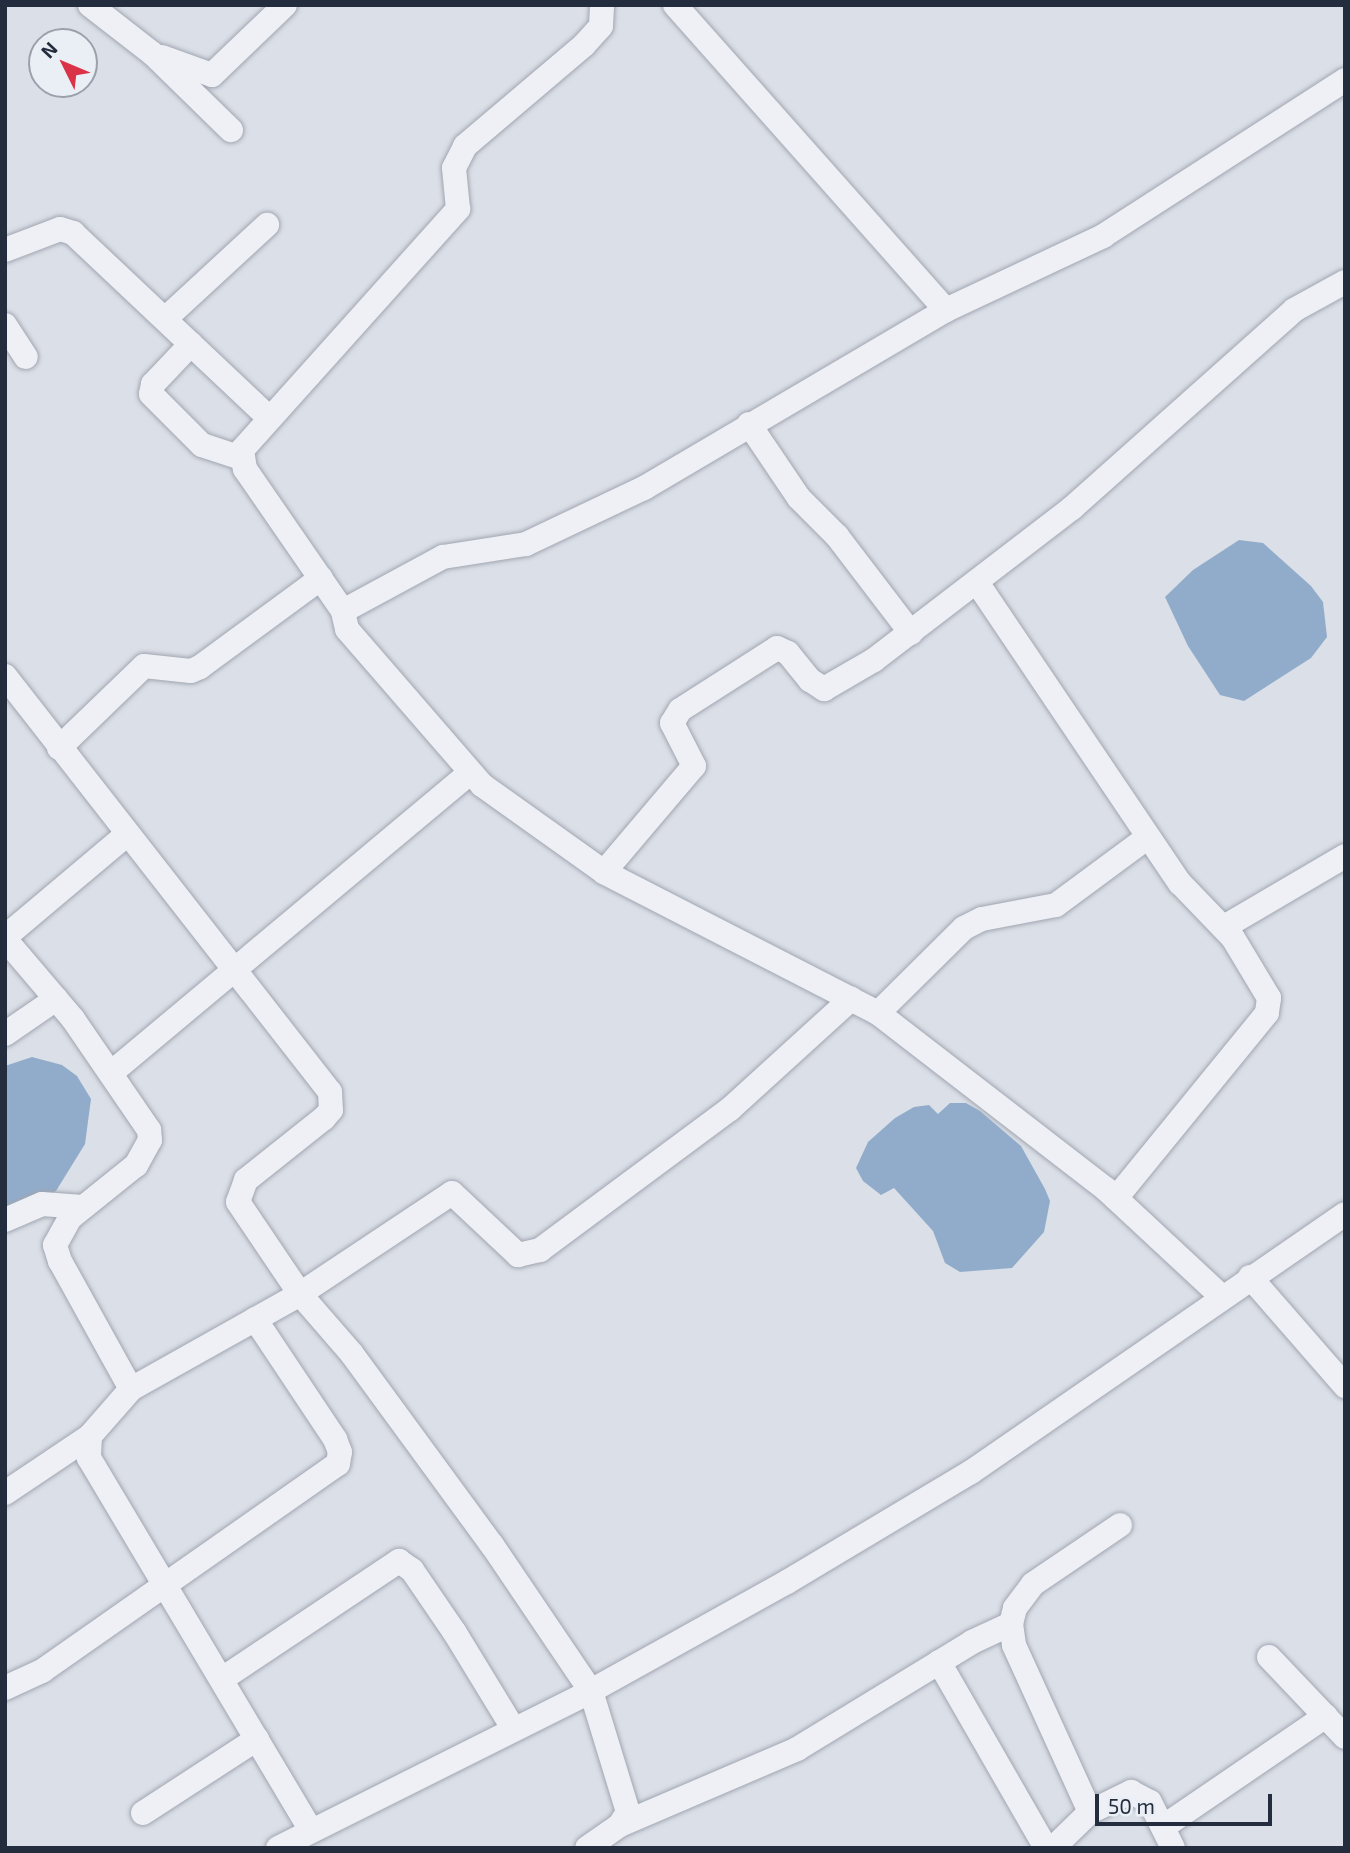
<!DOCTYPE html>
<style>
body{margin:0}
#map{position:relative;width:1350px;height:1853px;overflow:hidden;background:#dbdfe7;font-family:"Exo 2",sans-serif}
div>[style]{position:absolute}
.water>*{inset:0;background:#91accb}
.roads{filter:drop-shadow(0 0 2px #a0a6b1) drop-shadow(0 0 2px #a0a6b1)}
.minor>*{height:24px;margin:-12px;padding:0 12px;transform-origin:12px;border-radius:12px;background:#eef0f5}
span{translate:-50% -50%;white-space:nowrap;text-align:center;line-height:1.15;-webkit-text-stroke:5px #eaeef5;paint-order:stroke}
.frame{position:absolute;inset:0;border:7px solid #242d3e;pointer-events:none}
.north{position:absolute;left:28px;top:28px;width:70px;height:70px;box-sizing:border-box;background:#eaeef5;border:2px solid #9ba1ac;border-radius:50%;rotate:313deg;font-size:19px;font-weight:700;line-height:28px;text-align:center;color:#242d3e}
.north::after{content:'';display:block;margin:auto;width:24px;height:32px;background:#da3247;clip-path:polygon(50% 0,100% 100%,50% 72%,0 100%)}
.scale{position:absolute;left:1095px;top:1794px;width:177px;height:32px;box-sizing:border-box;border:4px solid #242d3e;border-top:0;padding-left:9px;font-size:21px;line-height:24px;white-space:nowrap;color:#242d3e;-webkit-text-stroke:5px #eaeef5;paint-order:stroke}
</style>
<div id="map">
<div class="water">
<i style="clip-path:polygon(1239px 540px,1263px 543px,1311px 586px,1323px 602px,1327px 637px,1311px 658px,1244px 701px,1220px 695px,1188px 646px,1165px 597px,1193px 570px)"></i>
<i style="clip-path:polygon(32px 1057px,62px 1065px,77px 1076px,91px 1099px,85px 1144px,56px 1191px,5px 1215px,5px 1066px)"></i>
<i style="clip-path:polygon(950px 1103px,966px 1103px,980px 1111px,1021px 1146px,1045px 1189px,1050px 1201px,1044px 1232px,1012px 1268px,960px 1272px,945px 1263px,933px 1231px,894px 1188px,881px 1195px,863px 1181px,856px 1168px,868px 1142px,895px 1118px,914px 1107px,929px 1105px,938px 1114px)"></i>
</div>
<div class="roads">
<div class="minor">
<i style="left:90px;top:5px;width:80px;rotate:37.9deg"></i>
<i style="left:153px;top:54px;width:109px;rotate:44.3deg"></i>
<i style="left:675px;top:5px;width:408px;rotate:48.4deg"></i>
<i style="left:162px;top:57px;width:53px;rotate:19.8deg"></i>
<i style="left:212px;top:75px;width:101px;rotate:-43.8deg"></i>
<i style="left:5px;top:250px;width:59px;rotate:-20.9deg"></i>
<i style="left:60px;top:229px;width:14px;rotate:17deg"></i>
<i style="left:73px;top:233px;width:270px;rotate:43.3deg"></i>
<i style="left:165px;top:319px;width:139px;rotate:-42.7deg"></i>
<i style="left:5px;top:325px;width:38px;rotate:57deg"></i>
<i style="left:191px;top:344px;width:55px;rotate:133.5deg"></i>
<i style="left:153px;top:384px;width:10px;rotate:101deg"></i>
<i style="left:151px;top:394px;width:72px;rotate:45deg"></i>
<i style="left:202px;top:445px;width:41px;rotate:18.4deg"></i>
<i style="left:749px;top:424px;width:89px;rotate:56deg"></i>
<i style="left:799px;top:498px;width:54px;rotate:45deg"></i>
<i style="left:837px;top:536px;width:122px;rotate:52.7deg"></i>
<i style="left:978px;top:584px;width:361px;rotate:56deg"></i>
<i style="left:1180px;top:883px;width:76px;rotate:46.1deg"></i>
<i style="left:1233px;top:938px;width:70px;rotate:59deg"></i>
<i style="left:1269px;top:998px;width:15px;rotate:98deg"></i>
<i style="left:1267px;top:1013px;width:239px;rotate:129.2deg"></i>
<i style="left:343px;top:611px;width:173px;rotate:-124.6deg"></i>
<i style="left:245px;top:469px;width:19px;rotate:-99deg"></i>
<i style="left:242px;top:450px;width:324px;rotate:-48.1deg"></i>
<i style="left:458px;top:209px;width:41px;rotate:-95.6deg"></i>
<i style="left:454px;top:168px;width:25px;rotate:-63deg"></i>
<i style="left:465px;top:146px;width:156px;rotate:-40.3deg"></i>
<i style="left:584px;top:45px;width:25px;rotate:-48deg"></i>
<i style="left:601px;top:26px;width:21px;rotate:-87deg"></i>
<i style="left:5px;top:676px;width:528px;rotate:52deg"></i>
<i style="left:330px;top:1092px;width:18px;rotate:87deg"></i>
<i style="left:331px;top:1110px;width:11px;rotate:131deg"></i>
<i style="left:324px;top:1118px;width:100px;rotate:141.5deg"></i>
<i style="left:246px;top:1180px;width:23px;rotate:110deg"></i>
<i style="left:238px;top:1202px;width:111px;rotate:56deg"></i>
<i style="left:300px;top:1294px;width:79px;rotate:49.1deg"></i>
<i style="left:352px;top:1354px;width:237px;rotate:53.8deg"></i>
<i style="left:492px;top:1545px;width:176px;rotate:55.9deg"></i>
<i style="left:591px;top:1691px;width:127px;rotate:73deg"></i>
<i style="left:628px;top:1812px;width:15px;rotate:122deg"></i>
<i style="left:620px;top:1825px;width:40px;rotate:145.1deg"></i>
<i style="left:59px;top:748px;width:118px;rotate:-44deg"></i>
<i style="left:144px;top:666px;width:47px;rotate:6.1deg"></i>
<i style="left:191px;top:671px;width:10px;rotate:-24deg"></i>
<i style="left:200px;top:667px;width:150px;rotate:-36.3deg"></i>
<i style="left:604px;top:872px;width:139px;rotate:-49.7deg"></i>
<i style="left:694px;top:766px;width:48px;rotate:-117.1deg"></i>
<i style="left:672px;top:723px;width:15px;rotate:-58deg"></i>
<i style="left:680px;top:710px;width:115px;rotate:-32.6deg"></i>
<i style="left:777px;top:648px;width:12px;rotate:24deg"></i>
<i style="left:788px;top:653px;width:35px;rotate:51deg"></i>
<i style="left:810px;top:680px;width:17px;rotate:33deg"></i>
<i style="left:824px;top:689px;width:58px;rotate:-30.1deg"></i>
<i style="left:874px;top:660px;width:250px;rotate:-37.5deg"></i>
<i style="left:1072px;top:508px;width:297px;rotate:-41.7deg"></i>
<i style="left:1294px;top:310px;width:58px;rotate:-28.8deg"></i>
<i style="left:1224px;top:927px;width:140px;rotate:-30.4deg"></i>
<i style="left:5px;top:937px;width:158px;rotate:-40.1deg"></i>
<i style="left:5px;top:939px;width:105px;rotate:49.6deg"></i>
<i style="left:73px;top:1019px;width:135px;rotate:55.6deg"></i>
<i style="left:149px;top:1130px;width:10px;rotate:84deg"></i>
<i style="left:150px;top:1140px;width:29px;rotate:119deg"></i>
<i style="left:136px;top:1165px;width:85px;rotate:141.2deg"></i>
<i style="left:70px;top:1218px;width:31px;rotate:119deg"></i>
<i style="left:55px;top:1245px;width:17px;rotate:73deg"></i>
<i style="left:60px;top:1261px;width:146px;rotate:61deg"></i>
<i style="left:131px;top:1389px;width:62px;rotate:131.1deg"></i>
<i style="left:90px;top:1436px;width:22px;rotate:93deg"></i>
<i style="left:89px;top:1458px;width:434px;rotate:59.2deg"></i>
<i style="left:878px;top:1013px;width:121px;rotate:-44.7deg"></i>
<i style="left:964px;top:928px;width:20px;rotate:-27deg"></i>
<i style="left:982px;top:919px;width:75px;rotate:-10.7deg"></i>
<i style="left:1056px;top:905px;width:114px;rotate:-36.5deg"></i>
<i style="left:5px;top:1034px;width:62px;rotate:-34.5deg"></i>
<i style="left:111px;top:1073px;width:468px;rotate:-39.9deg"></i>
<i style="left:5px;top:1220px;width:40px;rotate:-23.4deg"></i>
<i style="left:42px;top:1204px;width:41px;rotate:4.2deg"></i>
<i style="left:1250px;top:1277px;width:145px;rotate:48.9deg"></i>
<i style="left:1221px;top:1296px;width:156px;rotate:-137.1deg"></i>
<i style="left:1107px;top:1190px;width:289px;rotate:-142.3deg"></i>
<i style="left:878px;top:1013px;width:308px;rotate:-152.8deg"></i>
<i style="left:604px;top:872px;width:150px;rotate:-144.5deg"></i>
<i style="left:482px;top:785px;width:206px;rotate:-130.9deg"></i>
<i style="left:347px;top:629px;width:18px;rotate:-103deg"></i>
<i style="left:343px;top:611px;width:114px;rotate:-28.4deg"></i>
<i style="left:443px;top:557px;width:84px;rotate:-8.9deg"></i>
<i style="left:526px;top:544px;width:131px;rotate:-25.4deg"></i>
<i style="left:644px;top:488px;width:351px;rotate:-30.5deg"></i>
<i style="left:946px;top:310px;width:174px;rotate:-25.2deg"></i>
<i style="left:1103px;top:236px;width:288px;rotate:-32.8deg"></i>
<i style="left:131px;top:1389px;width:194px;rotate:-29.3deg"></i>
<i style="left:300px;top:1294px;width:182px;rotate:-33.6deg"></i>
<i style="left:452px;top:1193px;width:91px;rotate:43.2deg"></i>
<i style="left:518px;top:1255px;width:23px;rotate:-13deg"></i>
<i style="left:540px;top:1250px;width:237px;rotate:-36.6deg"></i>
<i style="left:730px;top:1109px;width:164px;rotate:-42.3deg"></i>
<i style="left:5px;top:1493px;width:102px;rotate:-33.8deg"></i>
<i style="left:1269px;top:1657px;width:110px;rotate:46.5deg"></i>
<i style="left:939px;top:1662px;width:215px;rotate:60.1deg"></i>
<i style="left:222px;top:1679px;width:213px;rotate:-33.7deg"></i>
<i style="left:399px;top:1561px;width:16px;rotate:35deg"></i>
<i style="left:412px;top:1570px;width:76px;rotate:55.7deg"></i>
<i style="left:455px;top:1633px;width:111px;rotate:58.6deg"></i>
<i style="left:5px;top:1688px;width:41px;rotate:-24.7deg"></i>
<i style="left:42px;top:1671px;width:361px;rotate:-35deg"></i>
<i style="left:338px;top:1464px;width:12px;rotate:-81deg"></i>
<i style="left:340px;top:1452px;width:14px;rotate:-111deg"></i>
<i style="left:335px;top:1439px;width:144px;rotate:-123.7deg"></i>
<i style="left:1090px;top:1812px;width:183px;rotate:-114.5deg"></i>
<i style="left:1014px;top:1645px;width:21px;rotate:-98deg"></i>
<i style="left:1011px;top:1624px;width:16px;rotate:-76deg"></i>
<i style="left:1015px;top:1608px;width:30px;rotate:-53deg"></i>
<i style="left:1033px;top:1584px;width:105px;rotate:-34.1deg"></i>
<i style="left:143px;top:1813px;width:136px;rotate:-33deg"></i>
<i style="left:620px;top:1825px;width:193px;rotate:-23.2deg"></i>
<i style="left:797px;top:1749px;width:205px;rotate:-31.4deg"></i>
<i style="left:972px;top:1642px;width:43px;rotate:-24.8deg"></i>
<i style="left:1163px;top:1827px;width:197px;rotate:-34.3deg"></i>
<i style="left:278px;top:1848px;width:350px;rotate:-26.6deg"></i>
<i style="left:591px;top:1691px;width:224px;rotate:-29.1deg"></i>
<i style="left:787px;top:1582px;width:214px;rotate:-30.9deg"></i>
<i style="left:971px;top:1472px;width:454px;rotate:-34.6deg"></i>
<i style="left:1053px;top:1848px;width:52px;rotate:-44.2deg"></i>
<i style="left:1090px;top:1812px;width:46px;rotate:-26deg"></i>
<i style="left:1131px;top:1792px;width:21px;rotate:28deg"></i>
<i style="left:1150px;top:1802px;width:51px;rotate:63.4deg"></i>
</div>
</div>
<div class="frame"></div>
<div class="north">N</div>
<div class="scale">50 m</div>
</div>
